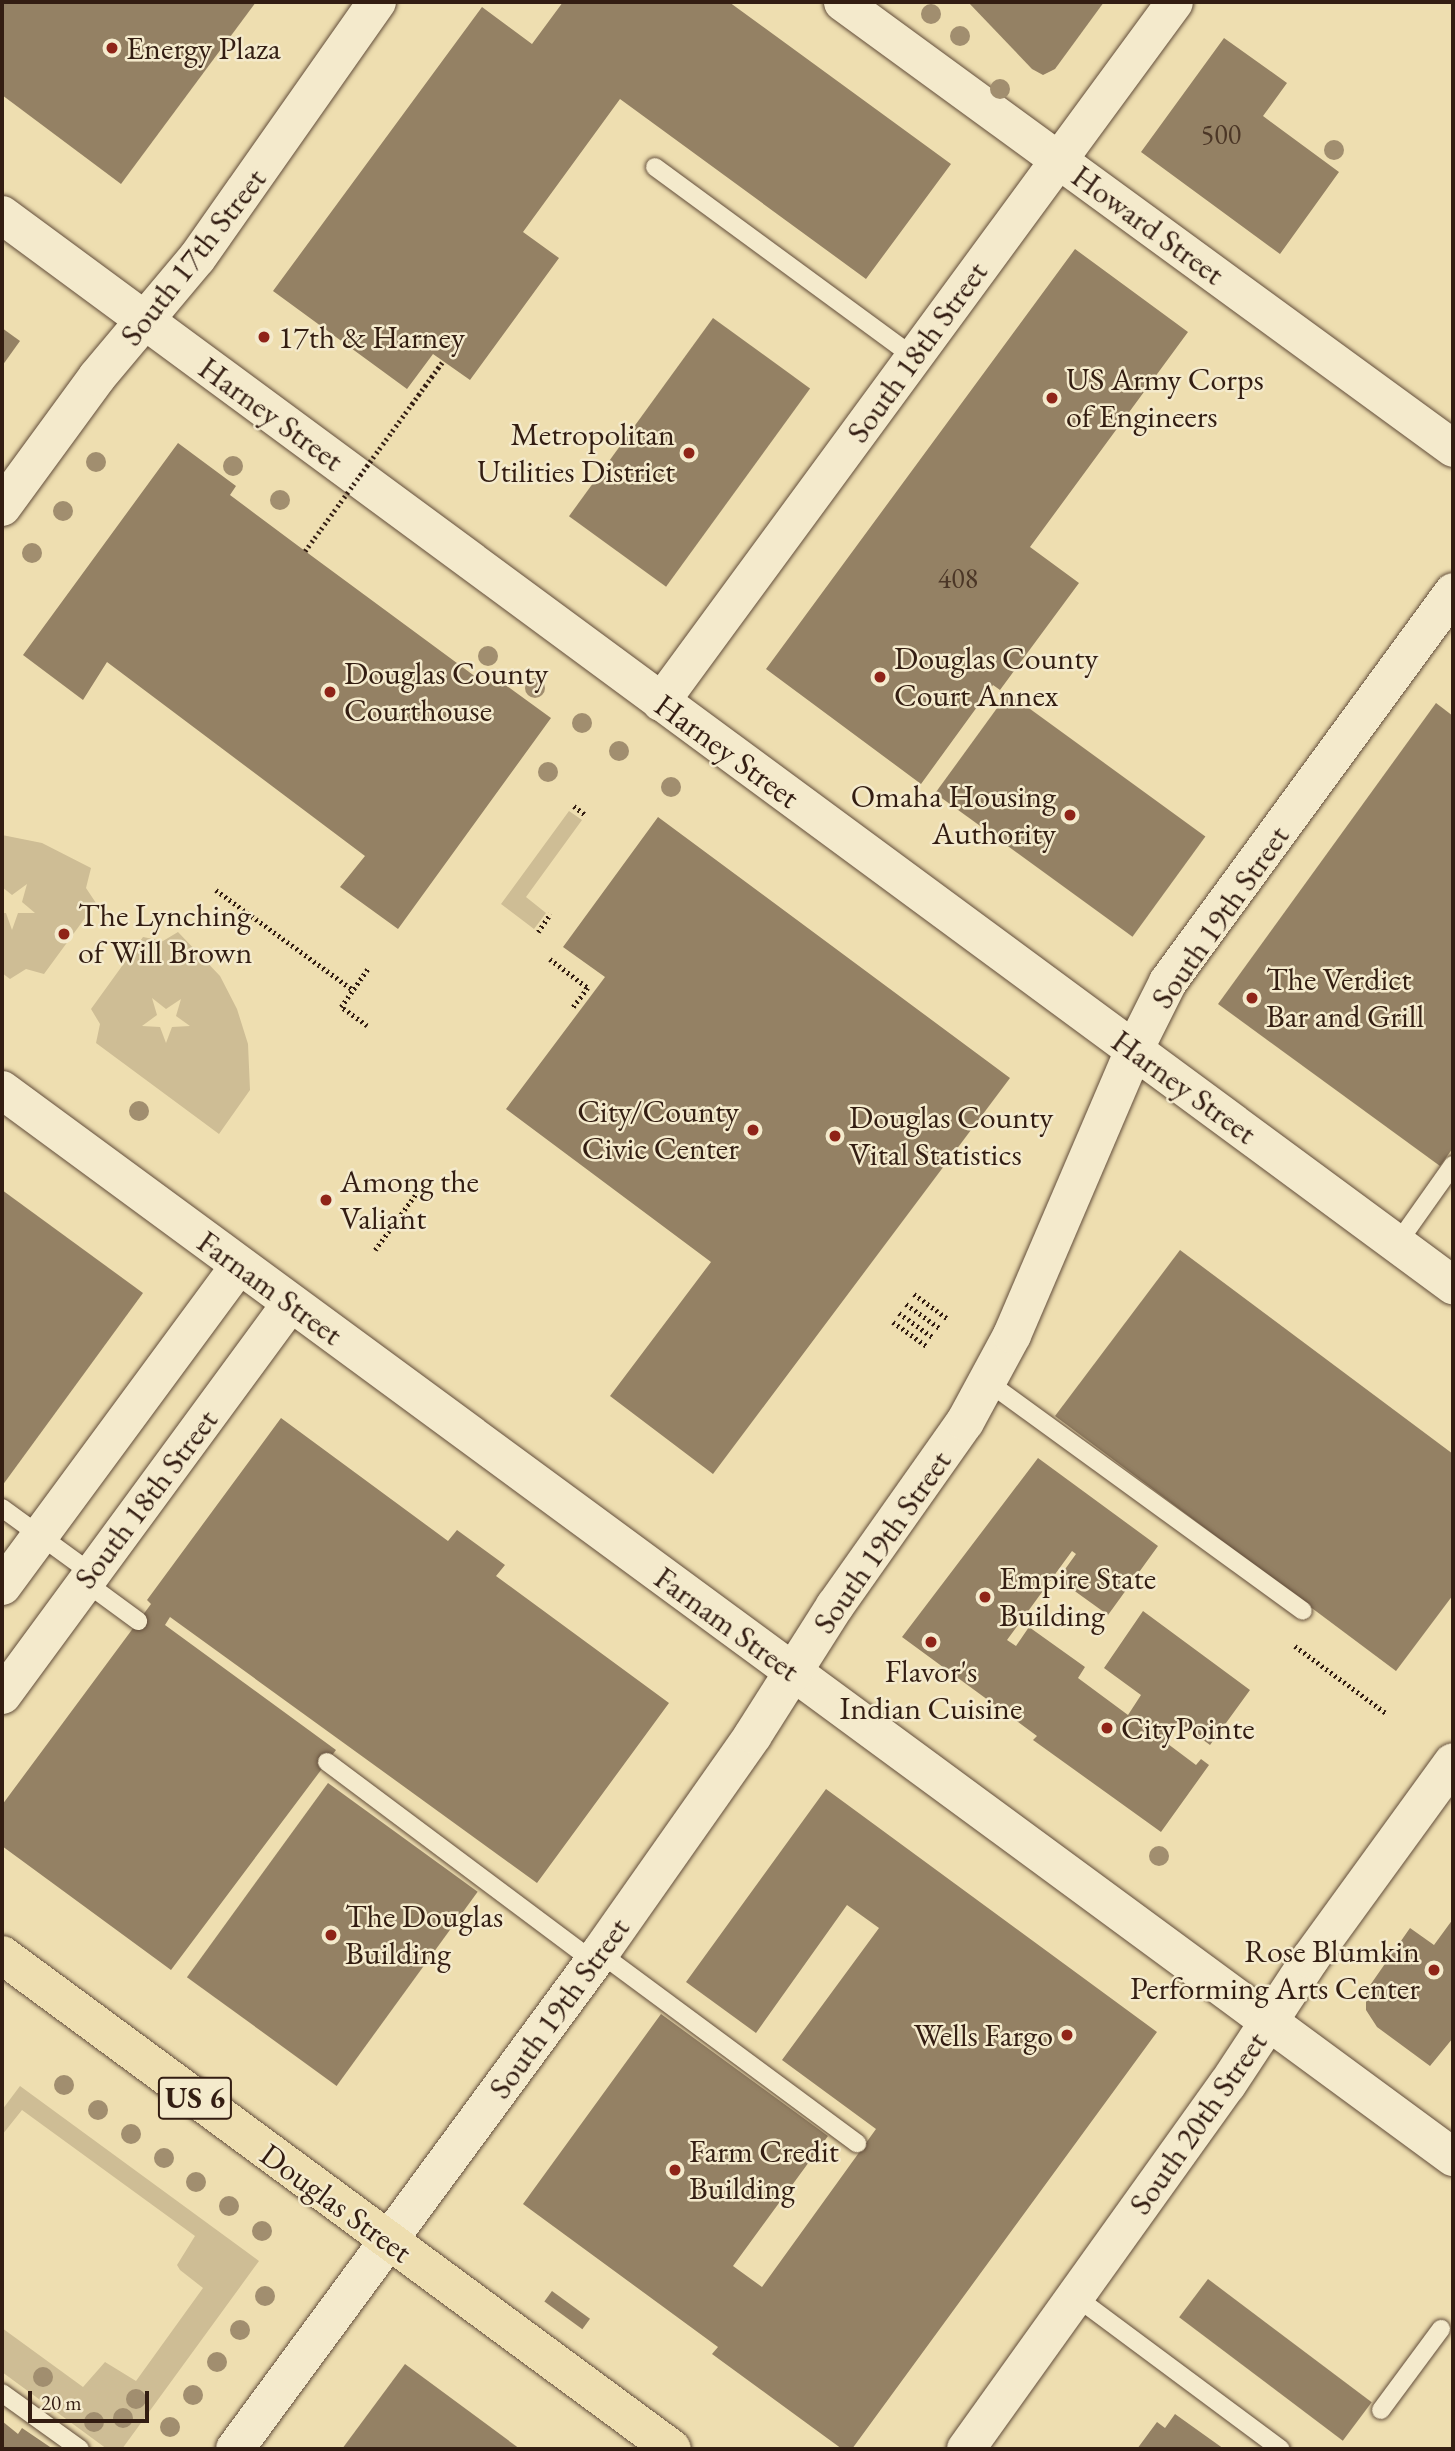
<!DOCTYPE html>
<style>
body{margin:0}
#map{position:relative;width:1455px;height:2451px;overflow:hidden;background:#eedeb0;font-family:"EB Garamond",serif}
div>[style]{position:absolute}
.green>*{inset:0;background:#cebd95}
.building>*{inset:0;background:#948164;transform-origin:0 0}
.path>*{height:4.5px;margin-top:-2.25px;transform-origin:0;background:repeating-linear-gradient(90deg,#331d12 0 2px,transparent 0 5.5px)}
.roads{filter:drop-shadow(0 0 2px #624d3a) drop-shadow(0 0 2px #624d3a)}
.lane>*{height:18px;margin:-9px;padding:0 9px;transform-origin:9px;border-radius:9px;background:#f4eacc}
.street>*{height:37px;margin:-18.5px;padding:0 18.5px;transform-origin:18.5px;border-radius:18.5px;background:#f4eacc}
.secondary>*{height:38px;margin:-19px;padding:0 19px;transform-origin:19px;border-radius:19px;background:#f4eacc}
.highway>*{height:38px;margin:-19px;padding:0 19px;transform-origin:19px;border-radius:19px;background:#eedeb0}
.path-bridge>*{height:4.5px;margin-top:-2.25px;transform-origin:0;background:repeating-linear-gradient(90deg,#331d12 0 2px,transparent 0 5.5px)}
.trees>*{width:20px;height:20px;margin:-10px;border-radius:50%;background:#a18e6f}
.dots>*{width:19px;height:19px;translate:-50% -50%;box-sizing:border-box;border:4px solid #f4eacc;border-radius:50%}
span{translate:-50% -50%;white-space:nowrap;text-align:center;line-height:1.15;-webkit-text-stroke:5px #f4eacc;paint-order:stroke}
.number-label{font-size:28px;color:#4b3626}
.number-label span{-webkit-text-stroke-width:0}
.shield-label span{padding:2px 5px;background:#f4eacc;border:2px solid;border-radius:5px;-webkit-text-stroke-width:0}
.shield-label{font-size:30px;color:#331d12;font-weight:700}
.poi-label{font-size:32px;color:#331d12}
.left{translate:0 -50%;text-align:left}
.right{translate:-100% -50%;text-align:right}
.street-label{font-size:32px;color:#331d12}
.frame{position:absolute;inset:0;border:4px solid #331d12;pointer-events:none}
.scale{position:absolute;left:28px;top:2391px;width:121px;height:32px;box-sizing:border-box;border:4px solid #331d12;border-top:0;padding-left:9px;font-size:21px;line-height:24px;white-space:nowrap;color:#331d12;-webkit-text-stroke:5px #f4eacc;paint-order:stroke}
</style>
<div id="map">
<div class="green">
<i style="clip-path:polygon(569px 811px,582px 820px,526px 897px,546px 913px,534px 929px,501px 904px)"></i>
<i style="clip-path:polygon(2px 835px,42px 843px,91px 868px,86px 888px,96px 903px,44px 974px,26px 969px,10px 979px,2px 973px,2px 913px,6px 913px,12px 930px,18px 913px,35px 913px,22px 902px,27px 884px,12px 895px,2px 887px)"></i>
<i style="clip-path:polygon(evenodd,178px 932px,220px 976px,237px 1009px,248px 1044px,250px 1090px,219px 1134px,96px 1043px,100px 1024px,91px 1009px,143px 937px,163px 941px,178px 932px,152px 998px,166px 1009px,181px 999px,176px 1016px,190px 1026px,172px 1027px,166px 1043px,160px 1027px,142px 1026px,157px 1015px,152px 998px)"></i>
<i style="clip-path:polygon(20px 2086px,259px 2261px,122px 2449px,107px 2449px,2px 2372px,2px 2328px,83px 2387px,105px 2362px,136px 2381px,203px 2288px,180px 2270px,177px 2265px,195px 2236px,22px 2110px,2px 2135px,2px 2110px)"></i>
</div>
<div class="building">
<i style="clip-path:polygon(2px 2px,256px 2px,121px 184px,2px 95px)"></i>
<i style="clip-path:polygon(563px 2px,729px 2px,951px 164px,866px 279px,620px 99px,523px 232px,559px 258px,470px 380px,433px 354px,407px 389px,273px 291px,482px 7px,532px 44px)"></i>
<i style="clip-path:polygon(968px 2px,1104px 2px,1055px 69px,1043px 75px,1032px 69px)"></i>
<i style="clip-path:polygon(1224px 38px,1287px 83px,1263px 116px,1339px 172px,1280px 254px,1141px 152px)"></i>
<i style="clip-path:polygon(1075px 249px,1188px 332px,1030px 547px,1079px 583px,1000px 690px,993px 685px,921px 784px,766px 669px)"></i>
<i style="left:713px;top:318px;width:120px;height:245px;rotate:36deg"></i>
<i style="clip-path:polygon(2px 328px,20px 341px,2px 366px)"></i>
<i style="clip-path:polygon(178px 443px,236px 486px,230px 495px,305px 551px,484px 683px,493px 676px,551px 718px,398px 929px,340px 887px,365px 856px,107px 662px,83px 700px,23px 655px)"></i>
<i style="left:1008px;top:693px;width:244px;height:124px;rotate:36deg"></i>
<i style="clip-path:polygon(1436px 703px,1453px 716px,1453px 1148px,1440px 1166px,1218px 1004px)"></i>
<i style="clip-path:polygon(658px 817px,1010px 1078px,713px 1474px,610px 1396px,711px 1262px,506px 1109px,605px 977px,563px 947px)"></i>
<i style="clip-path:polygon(2px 1190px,143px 1293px,2px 1486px)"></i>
<i style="clip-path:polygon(1180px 1250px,1453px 1454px,1453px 1595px,1396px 1671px,1055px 1416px)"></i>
<i style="clip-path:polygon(281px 1418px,448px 1541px,457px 1530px,505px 1565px,496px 1576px,669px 1703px,537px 1883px,170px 1617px,165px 1625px,336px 1750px,171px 1970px,2px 1846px,2px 1805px,151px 1604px,147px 1600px)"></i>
<i style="clip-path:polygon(1038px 1458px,1158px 1546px,1108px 1615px,1058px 1579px,1076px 1554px,1072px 1551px,1007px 1640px,1016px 1646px,1029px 1627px,1085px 1667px,1078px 1678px,1128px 1715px,1141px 1695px,1104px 1668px,1143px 1611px,1250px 1690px,1210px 1745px,1178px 1721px,1164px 1741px,1196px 1765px,1201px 1759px,1209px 1765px,1161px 1832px,1033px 1740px,1037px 1736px,902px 1637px)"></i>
<i style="left:328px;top:1783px;width:185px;height:240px;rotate:36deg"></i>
<i style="clip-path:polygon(826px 1789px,1157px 2032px,852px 2449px,842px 2449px,712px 2354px,718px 2347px,523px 2204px,661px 2014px,828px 2136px,733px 2266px,762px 2287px,876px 2129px,782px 2060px,879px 1928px,847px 1905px,756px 2033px,686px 1982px)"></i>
<i style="clip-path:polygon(1453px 1919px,1453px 2038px,1430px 2066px,1377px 2027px,1366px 2010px,1366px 1991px,1410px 1928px,1434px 1945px)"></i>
<i style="left:1208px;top:2279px;width:205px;height:48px;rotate:37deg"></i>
<i style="left:552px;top:2291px;width:47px;height:13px;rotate:36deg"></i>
<i style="clip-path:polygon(405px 2364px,520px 2449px,342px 2449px)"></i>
<i style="clip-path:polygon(1175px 2414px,1224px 2449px,1137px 2449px,1157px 2422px,1165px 2428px)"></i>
<i style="clip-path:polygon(2px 2421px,18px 2434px,22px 2428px,53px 2449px,2px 2449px)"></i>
</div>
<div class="path">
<i style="left:574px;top:806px;width:16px;rotate:38deg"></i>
<i style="left:216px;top:890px;width:170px;rotate:36.1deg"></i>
<i style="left:538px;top:932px;width:22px;rotate:-56deg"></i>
<i style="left:550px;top:959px;width:48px;rotate:37.3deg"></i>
<i style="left:588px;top:988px;width:26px;rotate:127deg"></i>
<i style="left:367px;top:1026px;width:32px;rotate:-144deg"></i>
<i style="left:341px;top:1007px;width:49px;rotate:-55deg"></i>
<i style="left:375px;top:1250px;width:78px;rotate:-53.9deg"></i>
<i style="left:914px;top:1294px;width:42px;rotate:36.3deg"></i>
<i style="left:906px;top:1304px;width:43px;rotate:35.5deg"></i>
<i style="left:899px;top:1313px;width:43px;rotate:35.5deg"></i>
<i style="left:893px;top:1322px;width:43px;rotate:35.5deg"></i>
<i style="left:1295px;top:1646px;width:113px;rotate:36.4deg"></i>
</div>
<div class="roads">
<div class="lane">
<i style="left:655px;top:167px;width:321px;rotate:36.3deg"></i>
<i style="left:1397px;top:1244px;width:97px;rotate:-54.7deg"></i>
<i style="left:988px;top:1382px;width:389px;rotate:36deg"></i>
<i style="left:2px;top:1508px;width:110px;rotate:36.1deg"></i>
<i style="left:85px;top:1582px;width:66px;rotate:36.3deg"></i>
<i style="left:327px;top:1762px;width:332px;rotate:36.8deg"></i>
<i style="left:600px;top:1953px;width:320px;rotate:36.5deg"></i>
<i style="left:1076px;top:2297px;width:255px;rotate:36.6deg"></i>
<i style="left:2px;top:2393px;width:96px;rotate:35.7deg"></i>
<i style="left:1381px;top:2410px;width:101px;rotate:-53.5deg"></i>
</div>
<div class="street">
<i style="left:842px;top:2px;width:756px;rotate:36.13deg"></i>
<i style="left:660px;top:702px;width:868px;rotate:-53.71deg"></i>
<i style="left:2px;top:1586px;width:399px;rotate:-53.6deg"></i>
<i style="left:2px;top:1695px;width:486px;rotate:-53.7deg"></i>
</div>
<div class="secondary">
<i style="left:2px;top:215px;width:1803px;rotate:36.41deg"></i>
<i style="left:2px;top:507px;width:161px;rotate:-53.8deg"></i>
<i style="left:97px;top:377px;width:155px;rotate:-50deg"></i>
<i style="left:197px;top:258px;width:313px;rotate:-54.9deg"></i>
<i style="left:2px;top:1090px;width:1801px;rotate:36.33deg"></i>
<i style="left:235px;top:2449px;width:616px;rotate:-53.65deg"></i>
<i style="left:600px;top:1953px;width:266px;rotate:-54.9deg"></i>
<i style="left:753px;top:1735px;width:153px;rotate:-57.6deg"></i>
<i style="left:835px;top:1606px;width:225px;rotate:-54.8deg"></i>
<i style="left:965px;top:1422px;width:99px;rotate:-61.6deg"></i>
<i style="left:1012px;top:1335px;width:310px;rotate:-66.8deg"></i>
<i style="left:1134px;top:1050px;width:76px;rotate:-63.4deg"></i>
<i style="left:1168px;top:982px;width:483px;rotate:-53.8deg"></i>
<i style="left:966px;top:2449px;width:448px;rotate:-54.4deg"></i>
<i style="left:1227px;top:2085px;width:151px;rotate:-56.6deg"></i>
<i style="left:1310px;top:1959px;width:243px;rotate:-54deg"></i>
</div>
<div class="highway">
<i style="left:2px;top:1955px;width:832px;rotate:36.4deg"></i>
</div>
</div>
<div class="path-bridge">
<i style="left:305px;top:551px;width:235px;rotate:-54deg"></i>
</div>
<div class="trees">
<i style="left:931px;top:14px"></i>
<i style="left:960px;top:36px"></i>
<i style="left:1000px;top:89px"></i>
<i style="left:1334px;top:150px"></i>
<i style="left:96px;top:462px"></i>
<i style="left:233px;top:466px"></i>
<i style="left:280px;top:500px"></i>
<i style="left:63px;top:511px"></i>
<i style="left:32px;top:553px"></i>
<i style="left:488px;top:656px"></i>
<i style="left:535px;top:688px"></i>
<i style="left:582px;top:723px"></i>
<i style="left:619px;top:751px"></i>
<i style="left:548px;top:772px"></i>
<i style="left:671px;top:787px"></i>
<i style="left:139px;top:1111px"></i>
<i style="left:1159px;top:1856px"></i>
<i style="left:64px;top:2085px"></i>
<i style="left:98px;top:2110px"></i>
<i style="left:131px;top:2134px"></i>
<i style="left:164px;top:2158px"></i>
<i style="left:196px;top:2182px"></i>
<i style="left:229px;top:2206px"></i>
<i style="left:262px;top:2231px"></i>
<i style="left:265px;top:2296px"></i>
<i style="left:240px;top:2330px"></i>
<i style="left:217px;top:2362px"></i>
<i style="left:43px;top:2377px"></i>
<i style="left:193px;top:2395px"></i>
<i style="left:136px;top:2399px"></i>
<i style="left:123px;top:2418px"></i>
<i style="left:94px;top:2422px"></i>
<i style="left:170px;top:2427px"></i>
</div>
<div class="dots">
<i style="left:112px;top:48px;background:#8f2418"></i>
<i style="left:264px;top:337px;background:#8f2418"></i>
<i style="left:1052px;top:398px;background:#8f2418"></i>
<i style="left:689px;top:453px;background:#8f2418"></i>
<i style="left:880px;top:677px;background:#8f2418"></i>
<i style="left:330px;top:692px;background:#8f2418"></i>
<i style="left:1070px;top:815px;background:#8f2418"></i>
<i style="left:64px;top:934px;background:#8f2418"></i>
<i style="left:1252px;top:998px;background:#8f2418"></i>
<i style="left:753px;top:1130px;background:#8f2418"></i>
<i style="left:835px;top:1136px;background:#8f2418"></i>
<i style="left:326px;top:1200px;background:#8f2418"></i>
<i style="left:985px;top:1597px;background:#8f2418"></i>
<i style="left:931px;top:1642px;background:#8f2418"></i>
<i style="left:1107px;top:1728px;background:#8f2418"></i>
<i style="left:331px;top:1935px;background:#8f2418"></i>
<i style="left:1434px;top:1970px;background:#8f2418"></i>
<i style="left:1067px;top:2035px;background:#8f2418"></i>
<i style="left:675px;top:2170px;background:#8f2418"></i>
</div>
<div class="number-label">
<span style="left:1221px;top:134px">500</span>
<span style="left:958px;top:578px">408</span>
</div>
<div class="shield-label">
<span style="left:195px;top:2098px">US 6</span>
</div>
<div class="poi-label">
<span class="left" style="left:126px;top:48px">Energy Plaza</span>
<span class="left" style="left:278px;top:337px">17th &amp; Harney</span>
<span class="left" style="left:1066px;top:398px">US Army Corps<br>of Engineers</span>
<span class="right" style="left:675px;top:453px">Metropolitan<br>Utilities District</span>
<span class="left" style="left:894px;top:677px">Douglas County<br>Court Annex</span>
<span class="left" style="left:344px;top:692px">Douglas County<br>Courthouse</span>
<span class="right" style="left:1056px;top:815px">Omaha Housing<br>Authority</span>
<span class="left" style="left:78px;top:934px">The Lynching<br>of Will Brown</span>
<span class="left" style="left:1266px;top:998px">The Verdict<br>Bar and Grill</span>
<span class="right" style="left:739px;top:1130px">City/County<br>Civic Center</span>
<span class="left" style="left:849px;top:1136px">Douglas County<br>Vital Statistics</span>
<span class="left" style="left:340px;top:1200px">Among the<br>Valiant</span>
<span class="left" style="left:999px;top:1597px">Empire State<br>Building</span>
<span style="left:931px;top:1690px">Flavor's<br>Indian Cuisine</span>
<span class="left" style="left:1121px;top:1728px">CityPointe</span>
<span class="left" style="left:345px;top:1935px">The Douglas<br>Building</span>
<span class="right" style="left:1420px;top:1970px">Rose Blumkin<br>Performing Arts Center</span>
<span class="right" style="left:1053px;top:2035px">Wells Fargo</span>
<span class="left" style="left:689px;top:2170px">Farm Credit<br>Building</span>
</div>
<div class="street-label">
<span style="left:1148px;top:225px;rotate:36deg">Howard Street</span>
<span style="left:193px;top:257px;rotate:-52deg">South 17th Street</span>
<span style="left:917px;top:352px;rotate:-54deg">South 18th Street</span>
<span style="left:271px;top:414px;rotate:36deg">Harney Street</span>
<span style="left:727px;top:751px;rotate:36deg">Harney Street</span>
<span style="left:1220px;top:917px;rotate:-55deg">South 19th Street</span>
<span style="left:1184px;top:1087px;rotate:36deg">Harney Street</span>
<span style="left:270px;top:1288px;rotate:36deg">Farnam Street</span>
<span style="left:146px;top:1499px;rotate:-53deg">South 18th Street</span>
<span style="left:882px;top:1542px;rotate:-55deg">South 19th Street</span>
<span style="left:727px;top:1624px;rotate:36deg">Farnam Street</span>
<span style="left:559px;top:2008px;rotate:-54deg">South 19th Street</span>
<span style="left:1198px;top:2123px;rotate:-55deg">South 20th Street</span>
<span style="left:336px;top:2203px;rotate:36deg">Douglas Street</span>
</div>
<div class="frame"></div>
<div class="scale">20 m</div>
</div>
